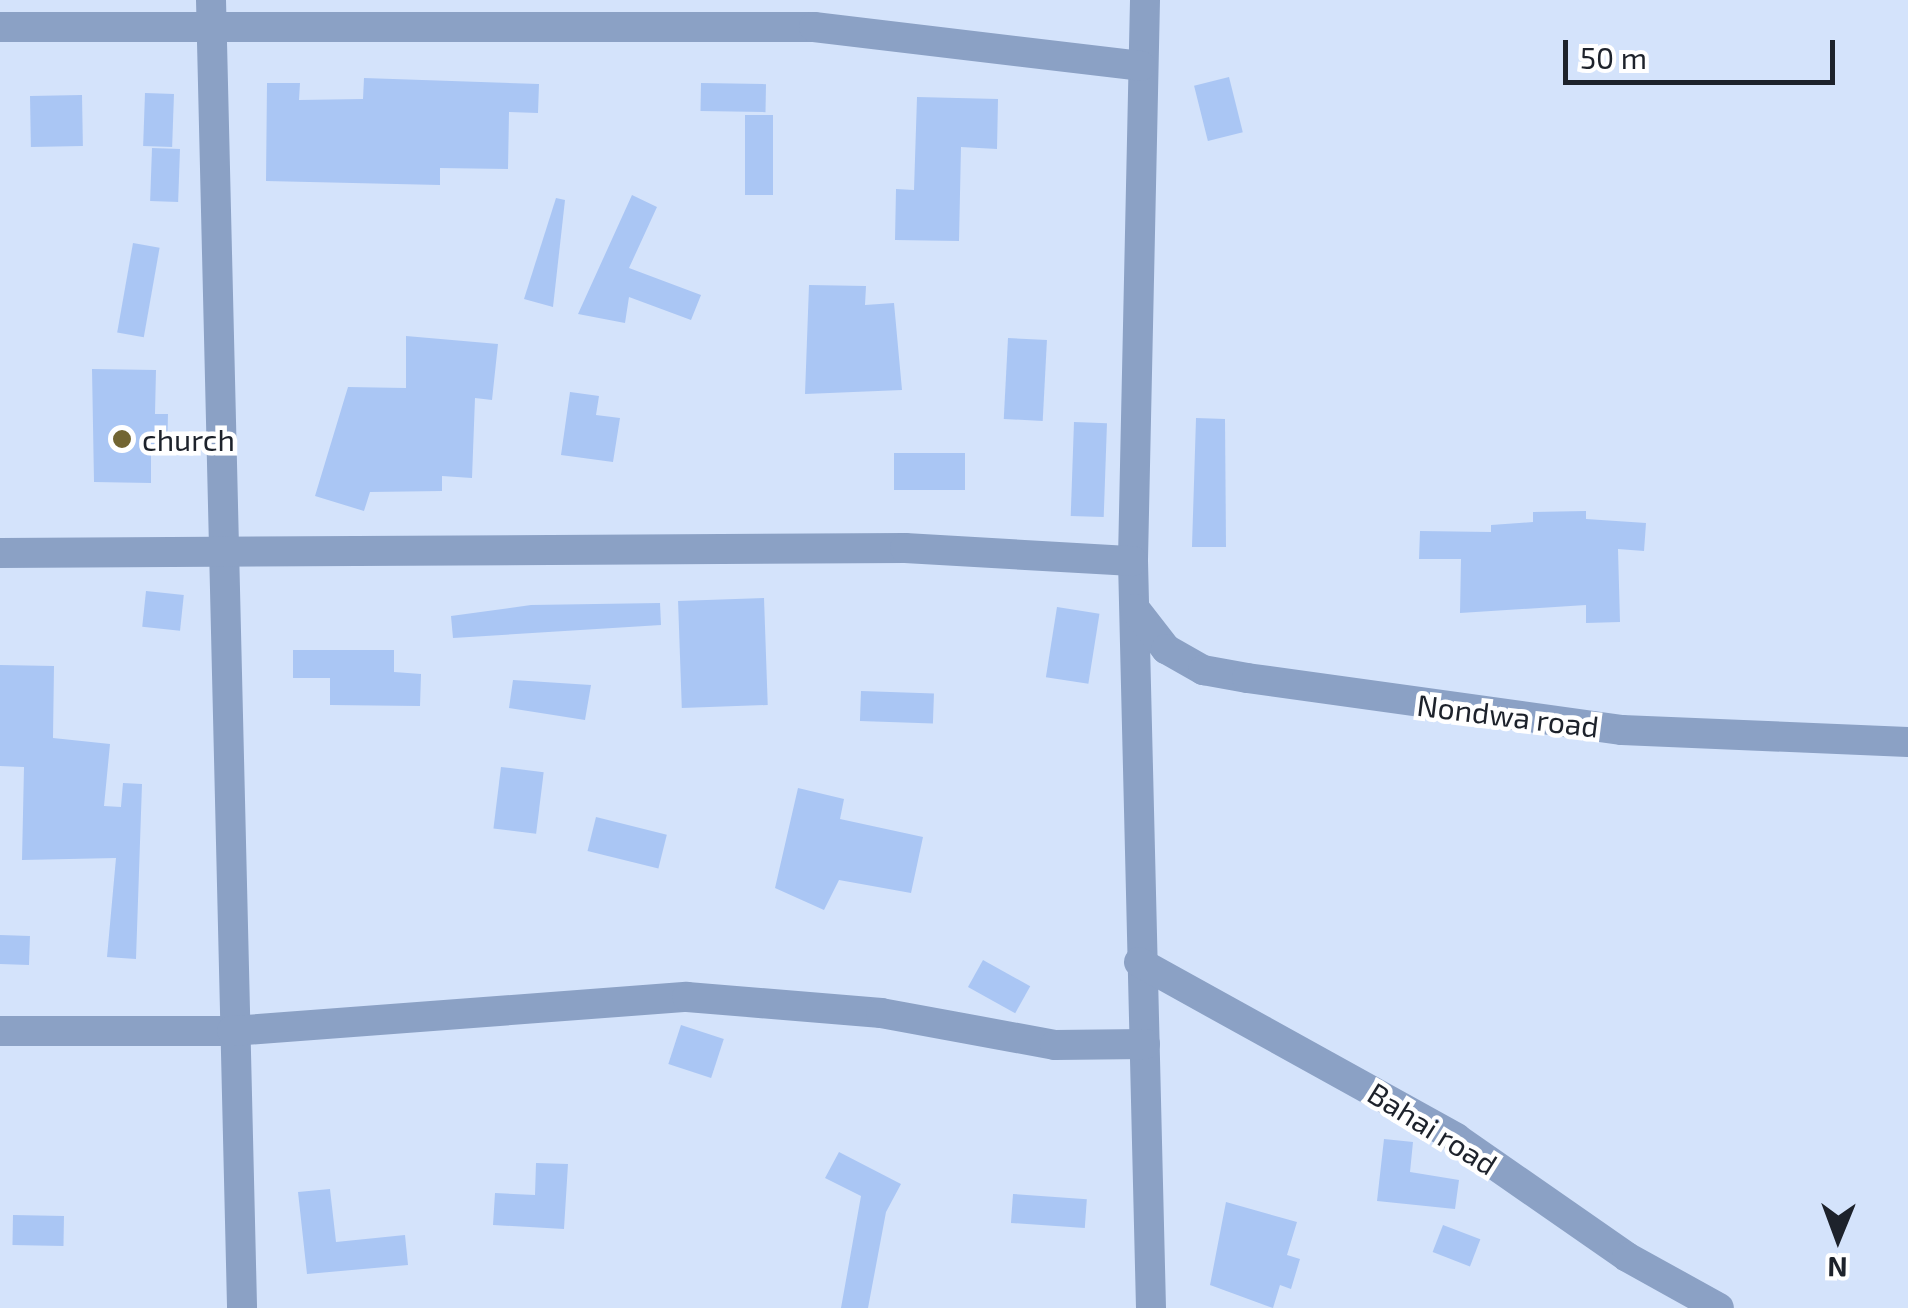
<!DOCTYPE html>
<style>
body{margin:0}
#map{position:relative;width:1908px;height:1308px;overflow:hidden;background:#d4e3fb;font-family:"Exo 2",sans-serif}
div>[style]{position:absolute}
.building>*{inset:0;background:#aac6f4;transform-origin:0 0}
.street>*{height:30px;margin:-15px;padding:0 15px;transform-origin:15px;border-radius:15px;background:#8ba1c5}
.dots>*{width:28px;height:28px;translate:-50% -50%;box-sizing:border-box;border:5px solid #fff;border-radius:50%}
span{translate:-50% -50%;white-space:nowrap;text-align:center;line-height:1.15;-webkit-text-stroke:9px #fff;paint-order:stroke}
.poi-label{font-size:30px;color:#1d222b}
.left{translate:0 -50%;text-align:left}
.street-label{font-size:30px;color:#1d222b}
.north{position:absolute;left:1788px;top:1188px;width:100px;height:100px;-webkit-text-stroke:8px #fff;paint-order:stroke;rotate:181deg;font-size:28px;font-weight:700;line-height:40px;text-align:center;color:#1d222b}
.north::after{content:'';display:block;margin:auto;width:35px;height:45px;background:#1d222b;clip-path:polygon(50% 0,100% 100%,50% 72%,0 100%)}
.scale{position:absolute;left:1563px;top:40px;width:272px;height:45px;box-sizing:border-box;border:5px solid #1d222b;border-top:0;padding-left:12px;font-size:30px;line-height:35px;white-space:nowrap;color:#1d222b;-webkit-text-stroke:8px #fff;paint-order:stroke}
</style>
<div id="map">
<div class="building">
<i style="left:1229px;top:77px;width:57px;height:36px;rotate:76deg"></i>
<i style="clip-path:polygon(364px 78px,539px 84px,538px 113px,509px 112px,508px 169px,440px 168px,440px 185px,266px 181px,267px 83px,300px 83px,299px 100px,363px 99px)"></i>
<i style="left:701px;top:83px;width:65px;height:28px;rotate:1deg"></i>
<i style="left:145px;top:93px;width:29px;height:53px;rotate:2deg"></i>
<i style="left:82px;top:95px;width:51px;height:52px;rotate:89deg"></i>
<i style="clip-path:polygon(917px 97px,998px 99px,997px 149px,961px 147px,959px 241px,895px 240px,896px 189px,914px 190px)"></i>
<i style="left:745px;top:115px;width:28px;height:80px"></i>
<i style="left:152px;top:148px;width:28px;height:53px;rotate:2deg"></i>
<i style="clip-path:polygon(632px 195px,657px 207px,629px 268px,701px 295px,691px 320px,629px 297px,625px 323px,578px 314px)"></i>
<i style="clip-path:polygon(556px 198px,565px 200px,553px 307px,524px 299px)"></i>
<i style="left:133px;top:243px;width:27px;height:91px;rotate:10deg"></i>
<i style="clip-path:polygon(809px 285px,866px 286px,865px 305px,894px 303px,902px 390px,805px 394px)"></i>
<i style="clip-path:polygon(406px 336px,498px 344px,492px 400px,475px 398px,472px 478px,442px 476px,442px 491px,370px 492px,364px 511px,315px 496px,348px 387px,406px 388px)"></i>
<i style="left:1008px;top:338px;width:39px;height:81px;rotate:3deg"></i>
<i style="clip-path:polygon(92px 369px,156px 370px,155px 414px,168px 414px,167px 454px,151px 454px,151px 483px,94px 482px)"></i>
<i style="clip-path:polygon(570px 392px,599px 396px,596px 415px,620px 418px,613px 462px,561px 455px)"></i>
<i style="clip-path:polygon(1196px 418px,1225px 419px,1226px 547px,1192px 547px)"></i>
<i style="left:1074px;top:422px;width:33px;height:94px;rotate:2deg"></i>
<i style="left:965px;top:453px;width:37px;height:71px;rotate:90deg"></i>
<i style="clip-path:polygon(1586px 511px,1586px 519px,1646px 523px,1644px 551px,1618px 549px,1620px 622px,1586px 623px,1586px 605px,1460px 613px,1461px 559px,1419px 559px,1420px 531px,1491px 532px,1491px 525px,1533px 522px,1533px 512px)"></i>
<i style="left:146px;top:591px;width:38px;height:36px;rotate:6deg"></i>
<i style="left:764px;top:598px;width:107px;height:86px;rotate:88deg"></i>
<i style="clip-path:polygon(660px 603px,661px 625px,453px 638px,451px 616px,531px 605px)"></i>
<i style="left:1057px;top:607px;width:43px;height:71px;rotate:9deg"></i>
<i style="clip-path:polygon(293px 650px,394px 650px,394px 672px,421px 674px,420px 706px,330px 705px,330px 678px,293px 678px)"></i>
<i style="clip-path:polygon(0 665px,54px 666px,53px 738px,110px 744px,104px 806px,121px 807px,120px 818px,123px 783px,142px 784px,136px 959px,107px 957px,116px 858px,22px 860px,24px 767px,0 766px)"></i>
<i style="clip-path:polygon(513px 680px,591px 685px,585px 720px,509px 708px)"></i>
<i style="left:861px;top:691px;width:73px;height:30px;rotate:2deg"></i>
<i style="left:501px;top:767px;width:43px;height:62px;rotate:7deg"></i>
<i style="clip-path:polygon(798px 788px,844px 799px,840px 819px,923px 837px,911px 893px,839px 880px,824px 910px,775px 888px)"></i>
<i style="left:596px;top:817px;width:73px;height:35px;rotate:14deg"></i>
<i style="left:0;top:935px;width:30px;height:29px;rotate:2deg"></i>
<i style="left:983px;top:960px;width:54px;height:31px;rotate:29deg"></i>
<i style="left:681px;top:1025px;width:45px;height:41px;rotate:18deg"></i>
<i style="clip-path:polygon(1384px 1139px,1413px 1142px,1410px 1172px,1459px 1180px,1455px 1209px,1377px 1201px)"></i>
<i style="clip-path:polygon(839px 1152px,901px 1184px,886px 1212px,868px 1308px,841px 1308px,861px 1196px,825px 1178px)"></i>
<i style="clip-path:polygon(536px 1163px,568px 1164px,564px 1229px,493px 1225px,495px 1193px,535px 1195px)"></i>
<i style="clip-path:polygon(330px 1189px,336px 1242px,405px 1235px,408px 1265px,307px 1274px,298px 1192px)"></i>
<i style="left:1013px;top:1194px;width:74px;height:29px;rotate:4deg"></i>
<i style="clip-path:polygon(1226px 1202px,1297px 1222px,1287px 1255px,1300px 1259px,1291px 1289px,1280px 1285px,1273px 1308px,1210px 1285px)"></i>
<i style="left:13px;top:1215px;width:51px;height:30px;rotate:1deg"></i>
<i style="left:1443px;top:1225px;width:40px;height:29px;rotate:21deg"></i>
</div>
<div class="street">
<i style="left:211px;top:0;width:1308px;rotate:88.64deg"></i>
<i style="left:1145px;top:0;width:561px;rotate:91.23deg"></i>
<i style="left:1133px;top:561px;width:747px;rotate:88.62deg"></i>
<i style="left:0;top:27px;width:814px"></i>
<i style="left:814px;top:27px;width:329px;rotate:6.8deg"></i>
<i style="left:0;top:553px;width:905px;rotate:-0.32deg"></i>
<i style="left:905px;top:548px;width:228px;rotate:3.3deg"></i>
<i style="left:1135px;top:609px;width:51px;rotate:52.2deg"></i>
<i style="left:1166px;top:649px;width:43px;rotate:29.6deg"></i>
<i style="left:1203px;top:670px;width:45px;rotate:10.3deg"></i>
<i style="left:1247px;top:678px;width:379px;rotate:7.9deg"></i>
<i style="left:1622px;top:730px;width:286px;rotate:2.4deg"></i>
<i style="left:1139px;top:962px;width:363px;rotate:29deg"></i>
<i style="left:1456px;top:1138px;width:208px;rotate:34.8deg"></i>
<i style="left:1627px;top:1257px;width:105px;rotate:29deg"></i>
<i style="left:0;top:1031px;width:232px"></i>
<i style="left:232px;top:1031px;width:456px;rotate:-4.3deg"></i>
<i style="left:687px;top:997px;width:195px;rotate:4.7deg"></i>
<i style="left:881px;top:1013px;width:177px;rotate:10.4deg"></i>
<i style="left:1055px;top:1045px;width:90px;rotate:-0.6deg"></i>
</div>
<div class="dots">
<i style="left:122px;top:439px;background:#726532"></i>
</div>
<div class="poi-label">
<span class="left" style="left:142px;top:439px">church</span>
</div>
<div class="street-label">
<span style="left:1508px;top:715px;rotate:7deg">Nondwa road</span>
<span style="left:1433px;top:1128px;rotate:32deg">Bahai road</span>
</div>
<div class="north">N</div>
<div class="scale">50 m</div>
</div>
